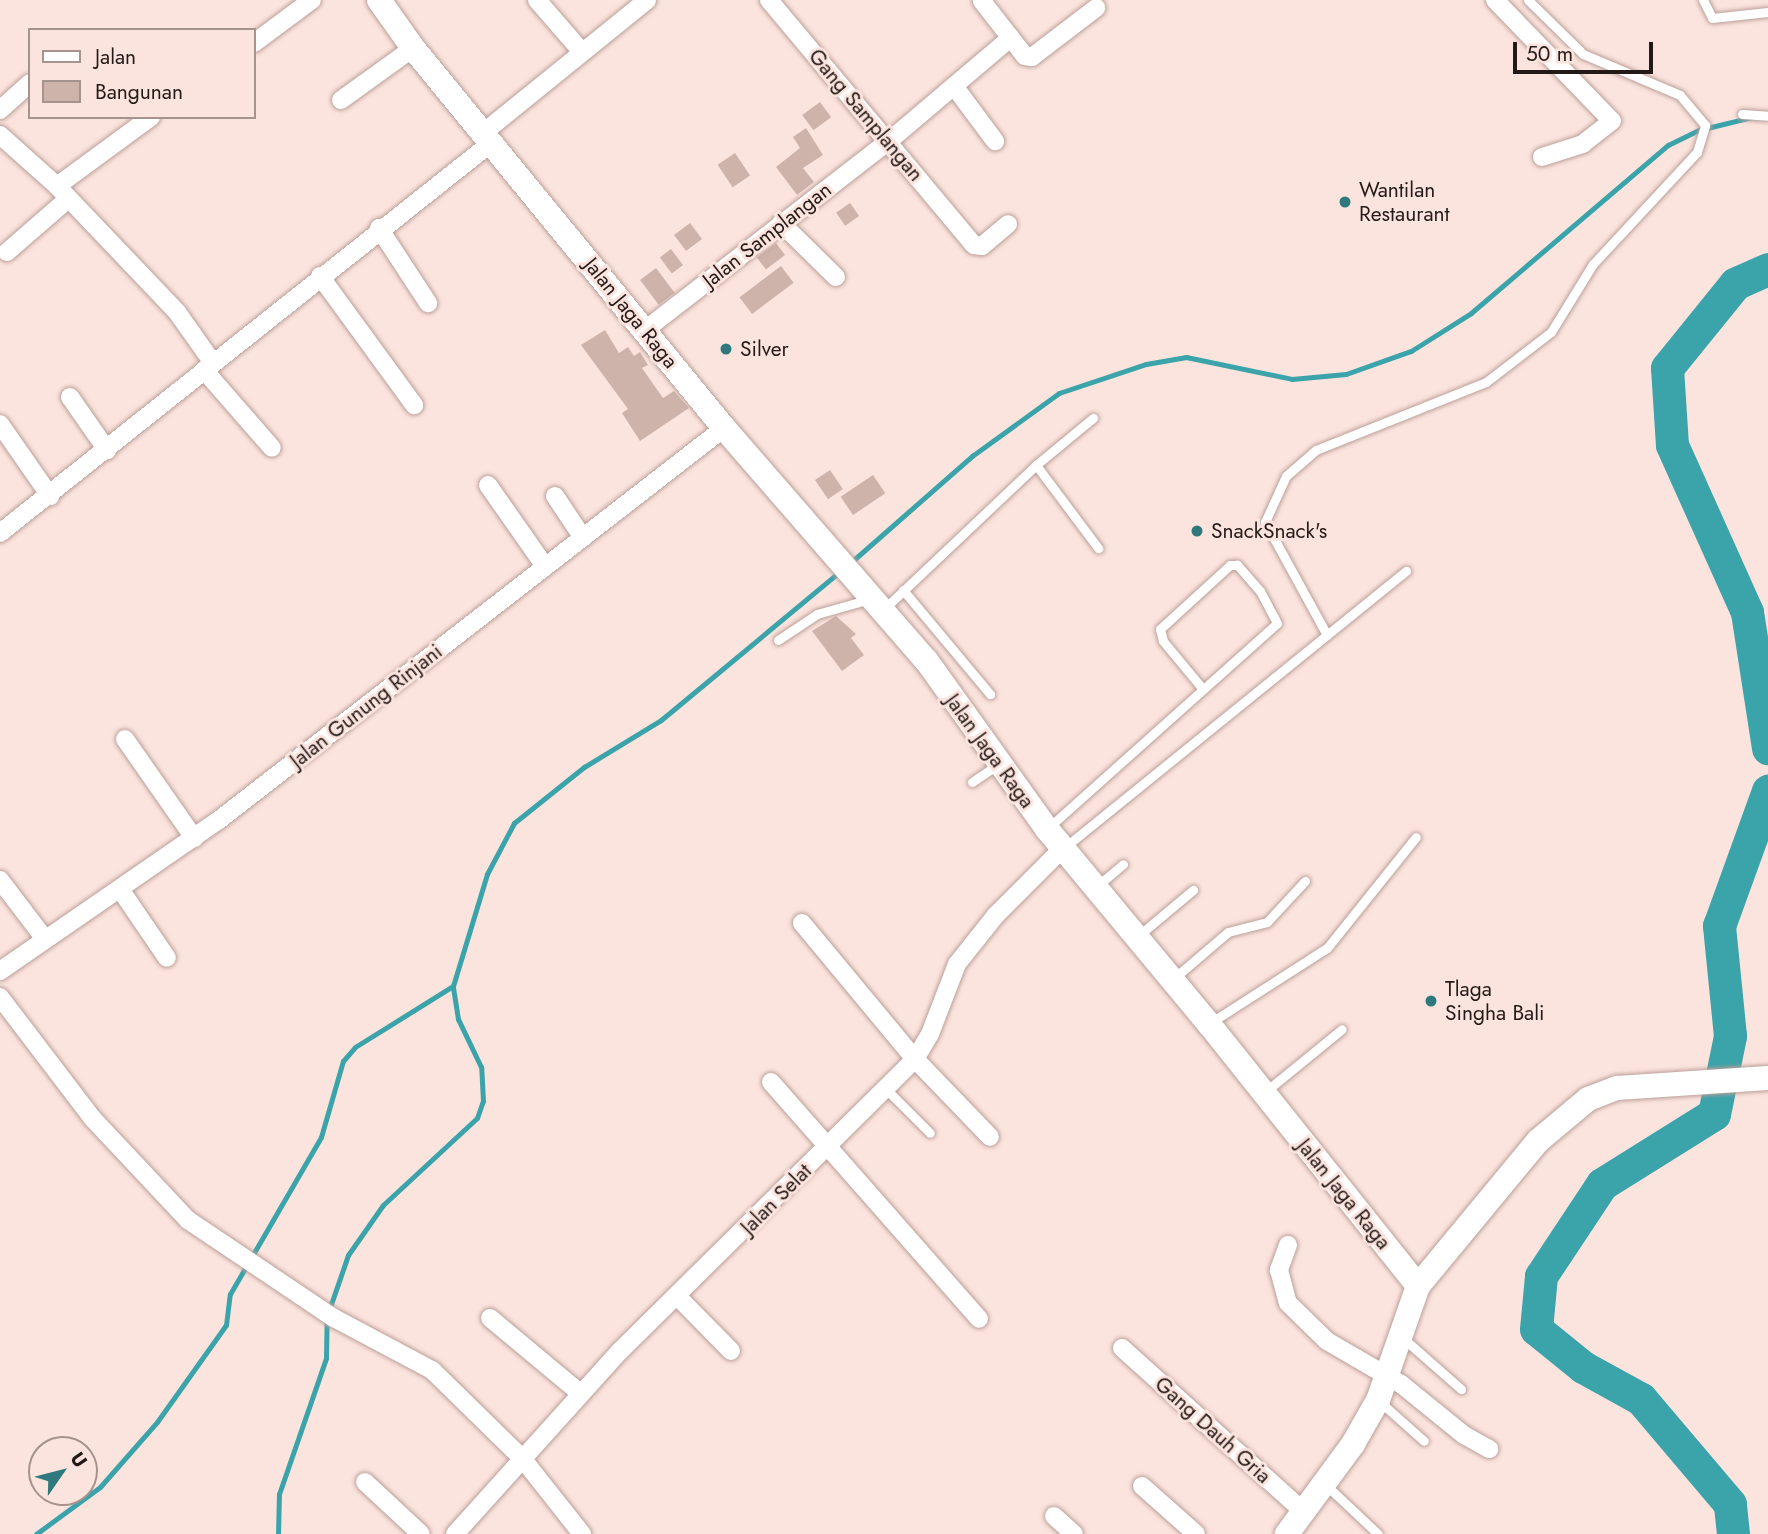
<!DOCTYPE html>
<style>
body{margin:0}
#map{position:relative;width:1768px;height:1534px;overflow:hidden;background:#fce4de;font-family:Jost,sans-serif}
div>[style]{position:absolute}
.stream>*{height:5px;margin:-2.5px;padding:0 2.5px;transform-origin:2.5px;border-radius:2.5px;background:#3ba3aa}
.river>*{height:33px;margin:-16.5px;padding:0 16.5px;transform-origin:16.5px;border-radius:16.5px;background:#3ba3aa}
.building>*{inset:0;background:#ceb3ab;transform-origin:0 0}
.roads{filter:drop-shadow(0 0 2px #ba9f98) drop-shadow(0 0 2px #ba9f98)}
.lane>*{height:9px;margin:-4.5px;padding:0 4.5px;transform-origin:4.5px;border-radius:4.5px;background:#fff}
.street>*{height:18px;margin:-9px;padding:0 9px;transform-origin:9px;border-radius:9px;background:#fff}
.secondary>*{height:24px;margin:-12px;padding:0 12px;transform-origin:12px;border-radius:12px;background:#fff}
.dots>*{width:19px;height:19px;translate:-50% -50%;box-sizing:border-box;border:4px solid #fce4de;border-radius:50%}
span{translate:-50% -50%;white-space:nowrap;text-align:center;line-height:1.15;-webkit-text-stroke:6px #fce4de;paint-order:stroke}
.street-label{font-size:21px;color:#231916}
.poi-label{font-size:21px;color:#231916}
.left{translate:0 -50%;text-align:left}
.legend{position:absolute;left:28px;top:28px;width:228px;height:91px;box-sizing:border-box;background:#fce4de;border:2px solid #a5938e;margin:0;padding:9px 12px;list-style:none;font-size:21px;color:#231916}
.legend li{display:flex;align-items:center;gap:14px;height:35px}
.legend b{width:35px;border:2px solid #a5938e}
.north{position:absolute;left:28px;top:1436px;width:70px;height:70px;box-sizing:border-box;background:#fce4de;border:2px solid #a5938e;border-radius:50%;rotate:55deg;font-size:19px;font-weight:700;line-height:28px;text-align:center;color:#231916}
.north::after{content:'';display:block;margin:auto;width:24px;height:32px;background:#2f797e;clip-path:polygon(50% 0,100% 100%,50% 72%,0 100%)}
.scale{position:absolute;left:1513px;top:42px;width:140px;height:32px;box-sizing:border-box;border:4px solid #231916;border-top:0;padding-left:9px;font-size:21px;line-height:24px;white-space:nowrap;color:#231916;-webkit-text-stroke:5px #fce4de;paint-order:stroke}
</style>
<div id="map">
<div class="stream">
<i style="left:849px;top:564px;width:164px;rotate:-41.3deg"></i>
<i style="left:972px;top:456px;width:107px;rotate:-35.9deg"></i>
<i style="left:1059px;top:393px;width:92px;rotate:-18.4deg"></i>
<i style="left:1146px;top:364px;width:41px;rotate:-9.9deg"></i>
<i style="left:1186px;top:357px;width:108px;rotate:11.7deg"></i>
<i style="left:1292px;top:379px;width:54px;rotate:-5.3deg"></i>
<i style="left:1346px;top:374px;width:69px;rotate:-19.5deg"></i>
<i style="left:1411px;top:351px;width:71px;rotate:-32.3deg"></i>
<i style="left:1471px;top:313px;width:259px;rotate:-40.5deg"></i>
<i style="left:1668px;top:145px;width:34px;rotate:-26deg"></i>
<i style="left:1699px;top:130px;width:55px;rotate:-13.8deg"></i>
<i style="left:329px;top:1310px;width:58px;rotate:-70.9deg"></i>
<i style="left:348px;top:1255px;width:61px;rotate:-55deg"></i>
<i style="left:383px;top:1205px;width:128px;rotate:-42.8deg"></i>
<i style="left:477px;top:1118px;width:18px;rotate:-71deg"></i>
<i style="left:483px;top:1101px;width:34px;rotate:-93deg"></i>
<i style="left:481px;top:1067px;width:53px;rotate:-115.6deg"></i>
<i style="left:458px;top:1019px;width:33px;rotate:-99deg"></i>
<i style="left:453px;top:986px;width:117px;rotate:-73.1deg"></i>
<i style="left:487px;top:874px;width:58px;rotate:-62.1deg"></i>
<i style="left:514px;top:823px;width:90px;rotate:-38.7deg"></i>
<i style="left:584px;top:767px;width:90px;rotate:-31.4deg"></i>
<i style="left:661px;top:720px;width:231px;rotate:-39.7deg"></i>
<i style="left:36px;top:1534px;width:79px;rotate:-36.3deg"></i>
<i style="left:100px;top:1487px;width:86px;rotate:-48.8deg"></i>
<i style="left:157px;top:1422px;width:119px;rotate:-54.6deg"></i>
<i style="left:226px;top:1325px;width:31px;rotate:-83deg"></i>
<i style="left:230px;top:1294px;width:181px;rotate:-59.9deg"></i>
<i style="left:321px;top:1137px;width:79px;rotate:-73.9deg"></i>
<i style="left:343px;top:1061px;width:18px;rotate:-49deg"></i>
<i style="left:355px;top:1047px;width:115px;rotate:-31.9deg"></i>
<i style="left:278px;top:1534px;width:40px;rotate:-88.6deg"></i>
<i style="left:279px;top:1494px;width:144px;rotate:-70.9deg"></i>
<i style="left:326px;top:1358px;width:39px;rotate:-89deg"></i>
</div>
<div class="river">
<i style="left:1768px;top:269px;width:36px;rotate:156deg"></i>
<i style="left:1735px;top:284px;width:108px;rotate:129deg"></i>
<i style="left:1667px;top:368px;width:77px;rotate:86.3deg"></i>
<i style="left:1672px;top:445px;width:183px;rotate:65.8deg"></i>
<i style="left:1747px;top:612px;width:138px;rotate:81.2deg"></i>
<i style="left:1733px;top:1534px;width:30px;rotate:-96deg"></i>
<i style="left:1730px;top:1504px;width:138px;rotate:-130.3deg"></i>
<i style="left:1641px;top:1399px;width:66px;rotate:-151.1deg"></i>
<i style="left:1583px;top:1367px;width:60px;rotate:-141deg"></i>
<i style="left:1536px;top:1329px;width:53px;rotate:-84.6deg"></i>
<i style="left:1541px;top:1276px;width:110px;rotate:-56.5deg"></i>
<i style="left:1602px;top:1184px;width:132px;rotate:-32deg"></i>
<i style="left:1714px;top:1114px;width:80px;rotate:-78.4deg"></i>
<i style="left:1730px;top:1036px;width:111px;rotate:-95.7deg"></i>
<i style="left:1719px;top:926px;width:144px;rotate:-70.1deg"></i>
</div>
<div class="building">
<i style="left:820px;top:102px;width:19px;height:22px;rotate:54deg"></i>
<i style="clip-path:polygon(806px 128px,823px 155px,803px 168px,814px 182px,797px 195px,776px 167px,800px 148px,793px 137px)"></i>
<i style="left:735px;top:153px;width:27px;height:21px;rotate:56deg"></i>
<i style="left:850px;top:203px;width:16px;height:17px;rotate:55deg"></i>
<i style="left:690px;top:223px;width:20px;height:20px;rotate:53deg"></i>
<i style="left:776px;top:243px;width:15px;height:24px;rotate:53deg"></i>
<i style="left:671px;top:249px;width:20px;height:14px;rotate:53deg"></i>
<i style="left:781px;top:266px;width:21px;height:52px;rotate:53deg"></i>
<i style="left:656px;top:268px;width:31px;height:20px;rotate:53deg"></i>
<i style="clip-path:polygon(605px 330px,619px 353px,628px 347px,634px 356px,640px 352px,648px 365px,642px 368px,663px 398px,674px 391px,689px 408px,640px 441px,622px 413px,628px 409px,581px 345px)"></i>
<i style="left:830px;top:470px;width:23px;height:18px;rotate:56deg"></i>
<i style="left:873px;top:475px;width:22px;height:39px;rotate:56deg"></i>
<i style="clip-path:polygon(836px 616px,856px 634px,851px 638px,864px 655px,842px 671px,812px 631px)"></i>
</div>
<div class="roads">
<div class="lane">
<i style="left:1703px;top:0;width:20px;rotate:63deg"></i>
<i style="left:1712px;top:18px;width:56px;rotate:-6.1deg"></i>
<i style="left:1742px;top:114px;width:26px;rotate:4deg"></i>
<i style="left:1036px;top:465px;width:104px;rotate:53.2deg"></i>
<i style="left:903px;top:590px;width:136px;rotate:50.1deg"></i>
<i style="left:885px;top:608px;width:208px;rotate:-43.4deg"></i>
<i style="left:1036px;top:465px;width:74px;rotate:-39.5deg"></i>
<i style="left:1327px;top:635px;width:129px;rotate:-118.8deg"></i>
<i style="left:1265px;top:522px;width:51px;rotate:-65.5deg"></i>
<i style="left:1286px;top:476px;width:40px;rotate:-41deg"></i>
<i style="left:1316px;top:450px;width:183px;rotate:-21.8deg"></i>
<i style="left:1486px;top:382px;width:82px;rotate:-37.6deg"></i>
<i style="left:1551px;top:332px;width:80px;rotate:-58.3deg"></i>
<i style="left:1593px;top:264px;width:153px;rotate:-47.1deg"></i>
<i style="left:1697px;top:152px;width:28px;rotate:-73deg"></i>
<i style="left:1705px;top:125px;width:39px;rotate:-130deg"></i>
<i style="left:1680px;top:95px;width:105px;rotate:-157.1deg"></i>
<i style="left:1583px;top:54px;width:77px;rotate:-135.5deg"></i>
<i style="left:778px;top:640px;width:47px;rotate:-33.7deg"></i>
<i style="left:817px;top:614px;width:55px;rotate:-15.8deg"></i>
<i style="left:972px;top:782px;width:32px;rotate:-34deg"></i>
<i style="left:1048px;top:828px;width:307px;rotate:-41.8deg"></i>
<i style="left:1277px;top:623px;width:36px;rotate:-118deg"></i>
<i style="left:1260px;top:591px;width:35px;rotate:-131deg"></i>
<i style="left:1237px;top:565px;width:7px;rotate:180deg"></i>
<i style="left:1230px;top:565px;width:95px;rotate:137.6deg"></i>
<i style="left:1160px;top:629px;width:12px;rotate:76deg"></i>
<i style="left:1163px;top:641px;width:61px;rotate:50.3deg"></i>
<i style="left:1065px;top:847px;width:439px;rotate:-39deg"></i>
<i style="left:1097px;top:886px;width:34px;rotate:-40deg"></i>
<i style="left:1138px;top:936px;width:72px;rotate:-39.9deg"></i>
<i style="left:1173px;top:979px;width:72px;rotate:-40.5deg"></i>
<i style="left:1228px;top:932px;width:40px;rotate:-14.4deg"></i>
<i style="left:1267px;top:922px;width:56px;rotate:-47.2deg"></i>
<i style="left:1210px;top:1023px;width:139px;rotate:-32.7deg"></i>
<i style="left:1327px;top:948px;width:142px;rotate:-51.3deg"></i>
<i style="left:886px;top:1089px;width:62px;rotate:45deg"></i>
<i style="left:1265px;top:1092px;width:99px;rotate:-39.3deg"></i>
<i style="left:1404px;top:1339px;width:76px;rotate:41.3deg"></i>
<i style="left:1379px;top:1401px;width:60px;rotate:41.6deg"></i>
<i style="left:1326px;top:1485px;width:71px;rotate:43.3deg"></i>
</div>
<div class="street">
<i style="left:537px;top:0;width:69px;rotate:49.1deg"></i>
<i style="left:769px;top:0;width:319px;rotate:50.1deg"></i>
<i style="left:974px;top:245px;width:8px;rotate:7deg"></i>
<i style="left:982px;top:246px;width:34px;rotate:-40deg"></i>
<i style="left:1495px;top:0;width:168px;rotate:46deg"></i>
<i style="left:1612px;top:121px;width:37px;rotate:142deg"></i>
<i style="left:1583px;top:144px;width:43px;rotate:162.4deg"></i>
<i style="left:1010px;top:37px;width:24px;rotate:52deg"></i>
<i style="left:1025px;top:56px;width:7px;rotate:8deg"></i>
<i style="left:1032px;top:57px;width:81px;rotate:-37.4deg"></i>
<i style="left:254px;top:43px;width:72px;rotate:-36.6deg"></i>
<i style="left:954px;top:86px;width:69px;rotate:53.3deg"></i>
<i style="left:341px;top:100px;width:89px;rotate:-35.8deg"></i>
<i style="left:0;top:110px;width:40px;rotate:-42deg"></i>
<i style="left:483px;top:133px;width:211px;rotate:-39deg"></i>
<i style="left:0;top:135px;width:76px;rotate:41.8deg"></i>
<i style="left:57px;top:186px;width:174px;rotate:46.4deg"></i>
<i style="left:177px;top:312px;width:62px;rotate:54.8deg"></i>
<i style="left:57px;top:186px;width:117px;rotate:-36.3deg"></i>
<i style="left:781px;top:223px;width:77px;rotate:44.5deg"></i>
<i style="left:379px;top:228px;width:90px;rotate:56.8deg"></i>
<i style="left:7px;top:252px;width:81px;rotate:-41deg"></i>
<i style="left:320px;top:276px;width:160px;rotate:53.9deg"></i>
<i style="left:645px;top:330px;width:309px;rotate:-37.8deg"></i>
<i style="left:889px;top:141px;width:155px;rotate:-40.3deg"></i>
<i style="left:1007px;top:41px;width:5px;rotate:-53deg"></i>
<i style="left:1010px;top:37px;width:46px;rotate:-127.9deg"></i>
<i style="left:204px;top:370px;width:103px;rotate:48.9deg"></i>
<i style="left:70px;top:397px;width:65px;rotate:55.1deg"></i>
<i style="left:0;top:424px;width:88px;rotate:55.2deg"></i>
<i style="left:488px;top:485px;width:98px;rotate:55deg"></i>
<i style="left:555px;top:496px;width:50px;rotate:56.3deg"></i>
<i style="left:0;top:533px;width:627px;rotate:-38.46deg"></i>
<i style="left:125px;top:739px;width:121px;rotate:55.1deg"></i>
<i style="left:0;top:880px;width:74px;rotate:52.7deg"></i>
<i style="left:120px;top:889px;width:83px;rotate:55.7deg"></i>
<i style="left:802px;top:923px;width:177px;rotate:50.3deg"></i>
<i style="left:915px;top:1059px;width:108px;rotate:46.1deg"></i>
<i style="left:0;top:971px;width:266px;rotate:-34.6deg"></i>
<i style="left:219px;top:820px;width:639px;rotate:-37.82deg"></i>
<i style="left:0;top:997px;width:153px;rotate:52.7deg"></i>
<i style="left:93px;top:1119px;width:139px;rotate:46.8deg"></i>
<i style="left:188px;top:1220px;width:176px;rotate:33.9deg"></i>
<i style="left:334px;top:1318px;width:111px;rotate:28deg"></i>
<i style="left:432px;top:1370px;width:126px;rotate:44.4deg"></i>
<i style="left:522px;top:1458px;width:97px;rotate:51.7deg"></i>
<i style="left:771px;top:1082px;width:315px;rotate:48.7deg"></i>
<i style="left:1288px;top:1245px;width:27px;rotate:110deg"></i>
<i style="left:1279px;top:1270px;width:34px;rotate:75deg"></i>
<i style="left:1288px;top:1303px;width:54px;rotate:44.3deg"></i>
<i style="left:1327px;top:1341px;width:86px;rotate:30.2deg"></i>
<i style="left:1401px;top:1384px;width:81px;rotate:39deg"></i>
<i style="left:1464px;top:1435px;width:29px;rotate:29deg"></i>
<i style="left:677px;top:1296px;width:77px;rotate:45.5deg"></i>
<i style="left:490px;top:1318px;width:117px;rotate:39.8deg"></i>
<i style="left:1122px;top:1348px;width:245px;rotate:42deg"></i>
<i style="left:365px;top:1482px;width:76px;rotate:42.9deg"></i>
<i style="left:1142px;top:1486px;width:72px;rotate:41.6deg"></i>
<i style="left:1054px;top:1516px;width:27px;rotate:42deg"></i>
<i style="left:455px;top:1534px;width:246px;rotate:-48deg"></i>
<i style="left:620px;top:1351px;width:415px;rotate:-44.7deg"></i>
<i style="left:915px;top:1059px;width:29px;rotate:-59deg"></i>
<i style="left:930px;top:1034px;width:75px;rotate:-68.9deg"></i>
<i style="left:957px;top:964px;width:63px;rotate:-51.5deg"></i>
<i style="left:996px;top:915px;width:93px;rotate:-45deg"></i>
</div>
<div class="secondary">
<i style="left:379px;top:0;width:59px;rotate:54.7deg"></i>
<i style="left:413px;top:48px;width:491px;rotate:50.7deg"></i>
<i style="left:724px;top:428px;width:308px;rotate:49deg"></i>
<i style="left:926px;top:660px;width:208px;rotate:54.4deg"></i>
<i style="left:1047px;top:829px;width:254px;rotate:50.3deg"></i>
<i style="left:1209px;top:1024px;width:335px;rotate:51.4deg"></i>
<i style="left:1418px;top:1286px;width:121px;rotate:109.3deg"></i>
<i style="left:1378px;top:1400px;width:51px;rotate:119.6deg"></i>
<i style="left:1353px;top:1444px;width:112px;rotate:126.3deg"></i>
<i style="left:1418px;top:1286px;width:188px;rotate:-50.4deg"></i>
<i style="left:1538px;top:1141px;width:65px;rotate:-40deg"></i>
<i style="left:1588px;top:1099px;width:31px;rotate:-21deg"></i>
<i style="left:1617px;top:1088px;width:151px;rotate:-3.8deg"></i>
</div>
</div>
<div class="dots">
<i style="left:1345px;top:202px;background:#2f797e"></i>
<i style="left:726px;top:349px;background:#2f797e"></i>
<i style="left:1197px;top:531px;background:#2f797e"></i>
<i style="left:1431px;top:1001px;background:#2f797e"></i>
</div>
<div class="street-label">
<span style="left:866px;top:115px;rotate:50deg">Gang Samplangan</span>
<span style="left:767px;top:235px;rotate:-38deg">Jalan Samplangan</span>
<span style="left:631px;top:313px;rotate:51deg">Jalan Jaga Raga</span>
<span style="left:366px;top:706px;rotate:-38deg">Jalan Gunung Rinjani</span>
<span style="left:990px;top:751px;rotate:54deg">Jalan Jaga Raga</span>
<span style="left:1344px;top:1194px;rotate:51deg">Jalan Jaga Raga</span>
<span style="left:776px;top:1199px;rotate:-45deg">Jalan Selat</span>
<span style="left:1213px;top:1430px;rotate:42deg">Gang Dauh Gria</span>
</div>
<div class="poi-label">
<span class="left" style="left:1359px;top:202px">Wantilan<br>Restaurant</span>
<span class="left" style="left:740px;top:349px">Silver</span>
<span class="left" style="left:1211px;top:531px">SnackSnack's</span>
<span class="left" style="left:1445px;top:1001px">Tlaga<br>Singha Bali</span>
</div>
<ul class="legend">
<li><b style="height:9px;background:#fff"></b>Jalan</li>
<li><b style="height:19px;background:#ceb3ab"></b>Bangunan</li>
</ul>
<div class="north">U</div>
<div class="scale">50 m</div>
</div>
